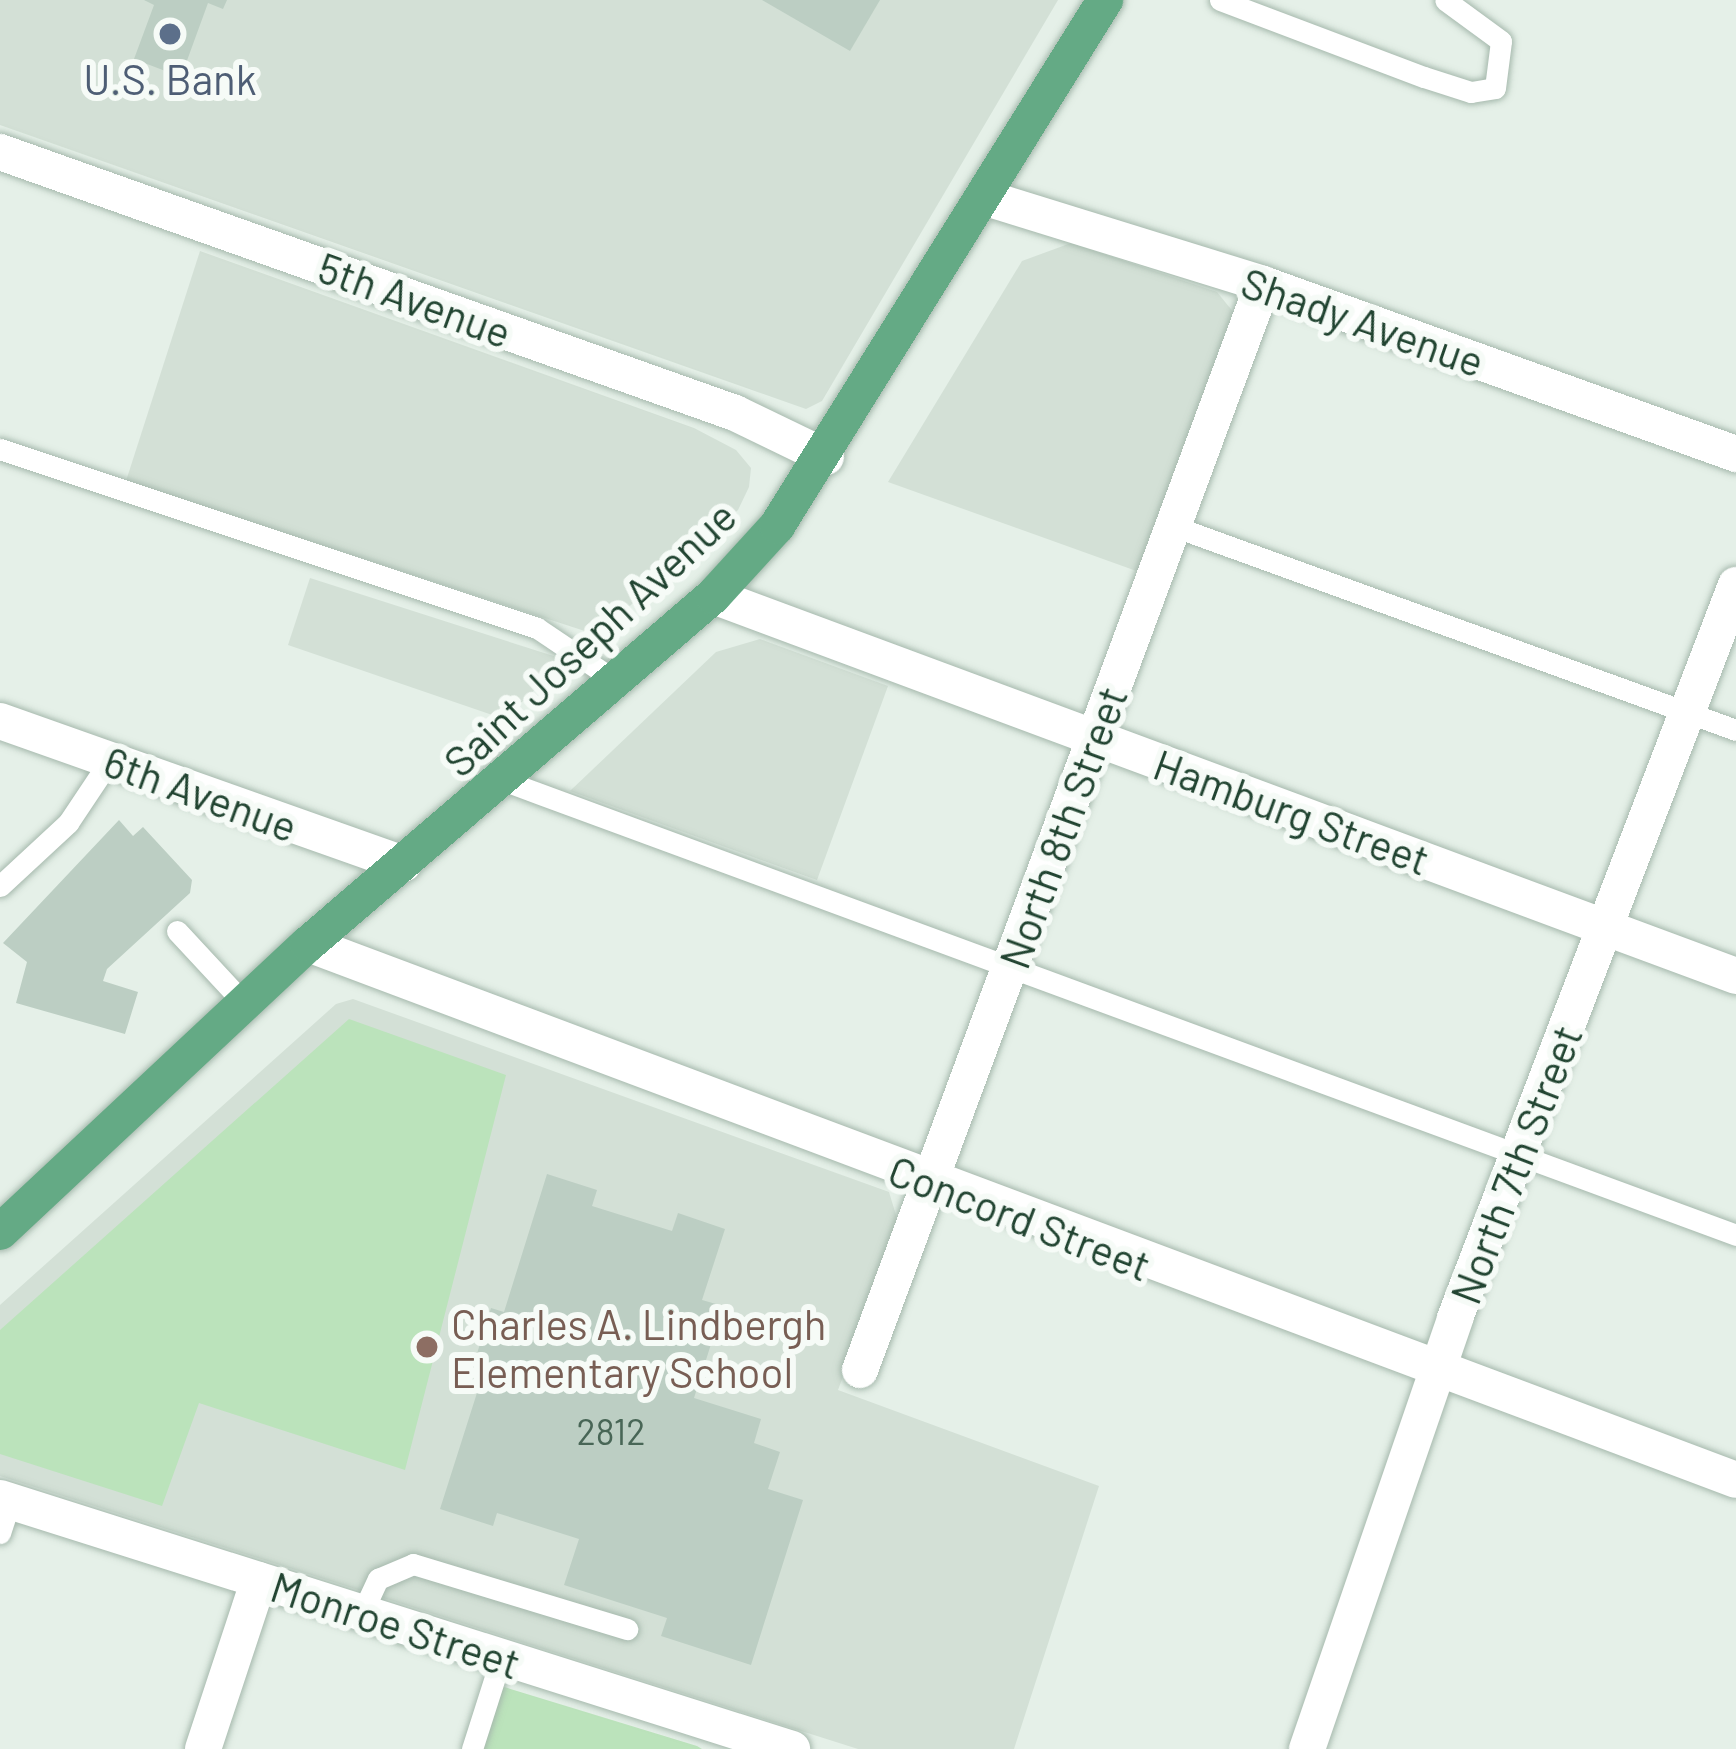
<!DOCTYPE html>
<style>
body{margin:0}
#map{position:relative;width:1736px;height:1749px;overflow:hidden;background:#e5f0e8;font-family:Barlow,sans-serif}
div>[style]{position:absolute}
.built>*{inset:0;background:#d3e0d6}
.green>*{inset:0;background:#bbe3bb}
.building>*{inset:0;background:#bccec3}
.roads{filter:drop-shadow(0 0 3px #a6b9ad) drop-shadow(0 0 3px #a6b9ad)}
.lane>*{height:21px;margin:-10.5px;padding:0 10.5px;transform-origin:10.5px;border-radius:10.5px;background:#fff}
.street>*{height:36px;margin:-18px;padding:0 18px;transform-origin:18px;border-radius:18px;background:#fff}
.secondary>*{height:36px;margin:-18px;padding:0 18px;transform-origin:18px;border-radius:18px;background:#fff}
.primary>*{height:36px;margin:-18px;padding:0 18px;transform-origin:18px;border-radius:18px;background:#64aa85}
.dots>*{width:33px;height:33px;translate:-50% -50%;box-sizing:border-box;border:6px solid #f6fbf7;border-radius:50%}
span{translate:-50% -50%;white-space:nowrap;text-align:center;line-height:1.15;-webkit-text-stroke:12px #f6fbf7;paint-order:stroke}
.number-label{font-size:36px;color:#486656}
.number-label span{-webkit-text-stroke-width:0}
.service-label{font-size:42px;color:#4e5e75}
.street-label{font-size:42px;color:#214431}
.education-label{font-size:42px;color:#785e54}
.left{translate:0 -50%;text-align:left}
</style>
<div id="map">
<div class="built">
<i style="clip-path:polygon(0 0,1058px 0,822px 401px,806px 409px,0 125px)"></i>
<i style="clip-path:polygon(1071px 243px,1217px 292px,1239px 319px,1142px 573px,888px 482px,1022px 261px)"></i>
<i style="clip-path:polygon(200px 251px,694px 428px,736px 450px,751px 468px,749px 487px,738px 510px,597px 635px,126px 481px)"></i>
<i style="clip-path:polygon(310px 578px,566px 660px,504px 719px,288px 645px)"></i>
<i style="clip-path:polygon(760px 639px,888px 686px,817px 880px,570px 791px,716px 652px)"></i>
<i style="clip-path:polygon(353px 999px,889px 1192px,899px 1225px,838px 1390px,1099px 1486px,1014px 1749px,858px 1749px,0 1476px,0 1305px,336px 1004px)"></i>
</div>
<div class="green">
<i style="clip-path:polygon(349px 1019px,506px 1075px,405px 1470px,199px 1403px,162px 1506px,0 1454px,0 1330px)"></i>
<i style="clip-path:polygon(501px 1686px,697px 1746px,702px 1749px,482px 1749px)"></i>
</div>
<div class="building">
<i style="clip-path:polygon(144px 0,227px 0,223px 9px,208px 3px,181px 77px,134px 59px,154px 5px)"></i>
<i style="clip-path:polygon(762px 0,880px 0,850px 51px)"></i>
<i style="clip-path:polygon(119px 820px,133px 836px,143px 827px,192px 880px,190px 893px,107px 969px,103px 981px,138px 992px,125px 1034px,16px 1003px,27px 962px,3px 943px)"></i>
<i style="clip-path:polygon(547px 1174px,597px 1190px,592px 1206px,672px 1231px,678px 1213px,725px 1229px,702px 1300px,723px 1306px,694px 1398px,761px 1419px,754px 1443px,780px 1452px,768px 1489px,803px 1500px,751px 1665px,661px 1636px,667px 1618px,564px 1585px,579px 1539px,497px 1513px,493px 1526px,440px 1509px,483px 1374px,472px 1370px,491px 1308px,504px 1312px)"></i>
</div>
<div class="roads">
<div class="lane">
<i style="left:1220px;top:0;width:218px;rotate:20.7deg"></i>
<i style="left:1424px;top:77px;width:49px;rotate:17.7deg"></i>
<i style="left:1471px;top:92px;width:24px;rotate:-9deg"></i>
<i style="left:1495px;top:88px;width:47px;rotate:-82.7deg"></i>
<i style="left:1501px;top:41px;width:69px;rotate:-143.8deg"></i>
<i style="left:0;top:449px;width:566px;rotate:18.43deg"></i>
<i style="left:537px;top:628px;width:95px;rotate:33.9deg"></i>
<i style="left:1173px;top:526px;width:599px;rotate:19.92deg"></i>
<i style="left:505px;top:781px;width:1312px;rotate:20.24deg"></i>
<i style="left:0;top:886px;width:93px;rotate:-42.8deg"></i>
<i style="left:68px;top:823px;width:76px;rotate:-56.3deg"></i>
<i style="left:177px;top:931px;width:98px;rotate:47.1deg"></i>
<i style="left:0;top:1533px;width:33px;rotate:-72deg"></i>
<i style="left:362px;top:1613px;width:38px;rotate:-65deg"></i>
<i style="left:378px;top:1579px;width:38px;rotate:-23deg"></i>
<i style="left:413px;top:1564px;width:224px;rotate:16.9deg"></i>
<i style="left:472px;top:1749px;width:96px;rotate:-72.3deg"></i>
</div>
<div class="street">
<i style="left:986px;top:198px;width:290px;rotate:17.2deg"></i>
<i style="left:1263px;top:284px;width:503px;rotate:19.77deg"></i>
<i style="left:713px;top:596px;width:1091px;rotate:20.38deg"></i>
<i style="left:0;top:721px;width:428px;rotate:19.5deg"></i>
<i style="left:308px;top:944px;width:1525px;rotate:20.57deg"></i>
<i style="left:860px;top:1370px;width:1158px;rotate:-69.64deg"></i>
<i style="left:0;top:1498px;width:831px;rotate:17.58deg"></i>
<i style="left:203px;top:1749px;width:178px;rotate:-71.7deg"></i>
<i style="left:1307px;top:1749px;width:456px;rotate:-71deg"></i>
<i style="left:1455px;top:1318px;width:785px;rotate:-69.03deg"></i>
</div>
<div class="secondary">
<i style="left:0;top:152px;width:780px;rotate:19.55deg"></i>
<i style="left:735px;top:413px;width:101px;rotate:25.8deg"></i>
</div>
<div class="primary">
<i style="left:0;top:1232px;width:422px;rotate:-43.1deg"></i>
<i style="left:308px;top:944px;width:534px;rotate:-40.67deg"></i>
<i style="left:713px;top:596px;width:95px;rotate:-47.6deg"></i>
<i style="left:777px;top:526px;width:620px;rotate:-58.05deg"></i>
</div>
</div>
<div class="dots">
<i style="left:170px;top:34px;background:#5c6f8a"></i>
<i style="left:427px;top:1347px;background:#8d6e63"></i>
</div>
<div class="number-label">
<span style="left:611px;top:1431px">2812</span>
</div>
<div class="service-label">
<span style="left:170px;top:78px">U.S. Bank</span>
</div>
<div class="street-label">
<span style="left:415px;top:299px;rotate:20deg">5th Avenue</span>
<span style="left:1363px;top:321px;rotate:19deg">Shady Avenue</span>
<span style="left:589px;top:638px;rotate:-43deg">Saint Joseph Avenue</span>
<span style="left:201px;top:793px;rotate:20deg">6th Avenue</span>
<span style="left:1292px;top:811px;rotate:20deg">Hamburg Street</span>
<span style="left:1062px;top:827px;rotate:-70deg">North 8th Street</span>
<span style="left:1515px;top:1164px;rotate:-69deg">North 7th Street</span>
<span style="left:1020px;top:1217px;rotate:21deg">Concord Street</span>
<span style="left:396px;top:1624px;rotate:18deg">Monroe Street</span>
</div>
<div class="education-label">
<span class="left" style="left:451px;top:1347px">Charles A. Lindbergh<br>Elementary School</span>
</div>
</div>
